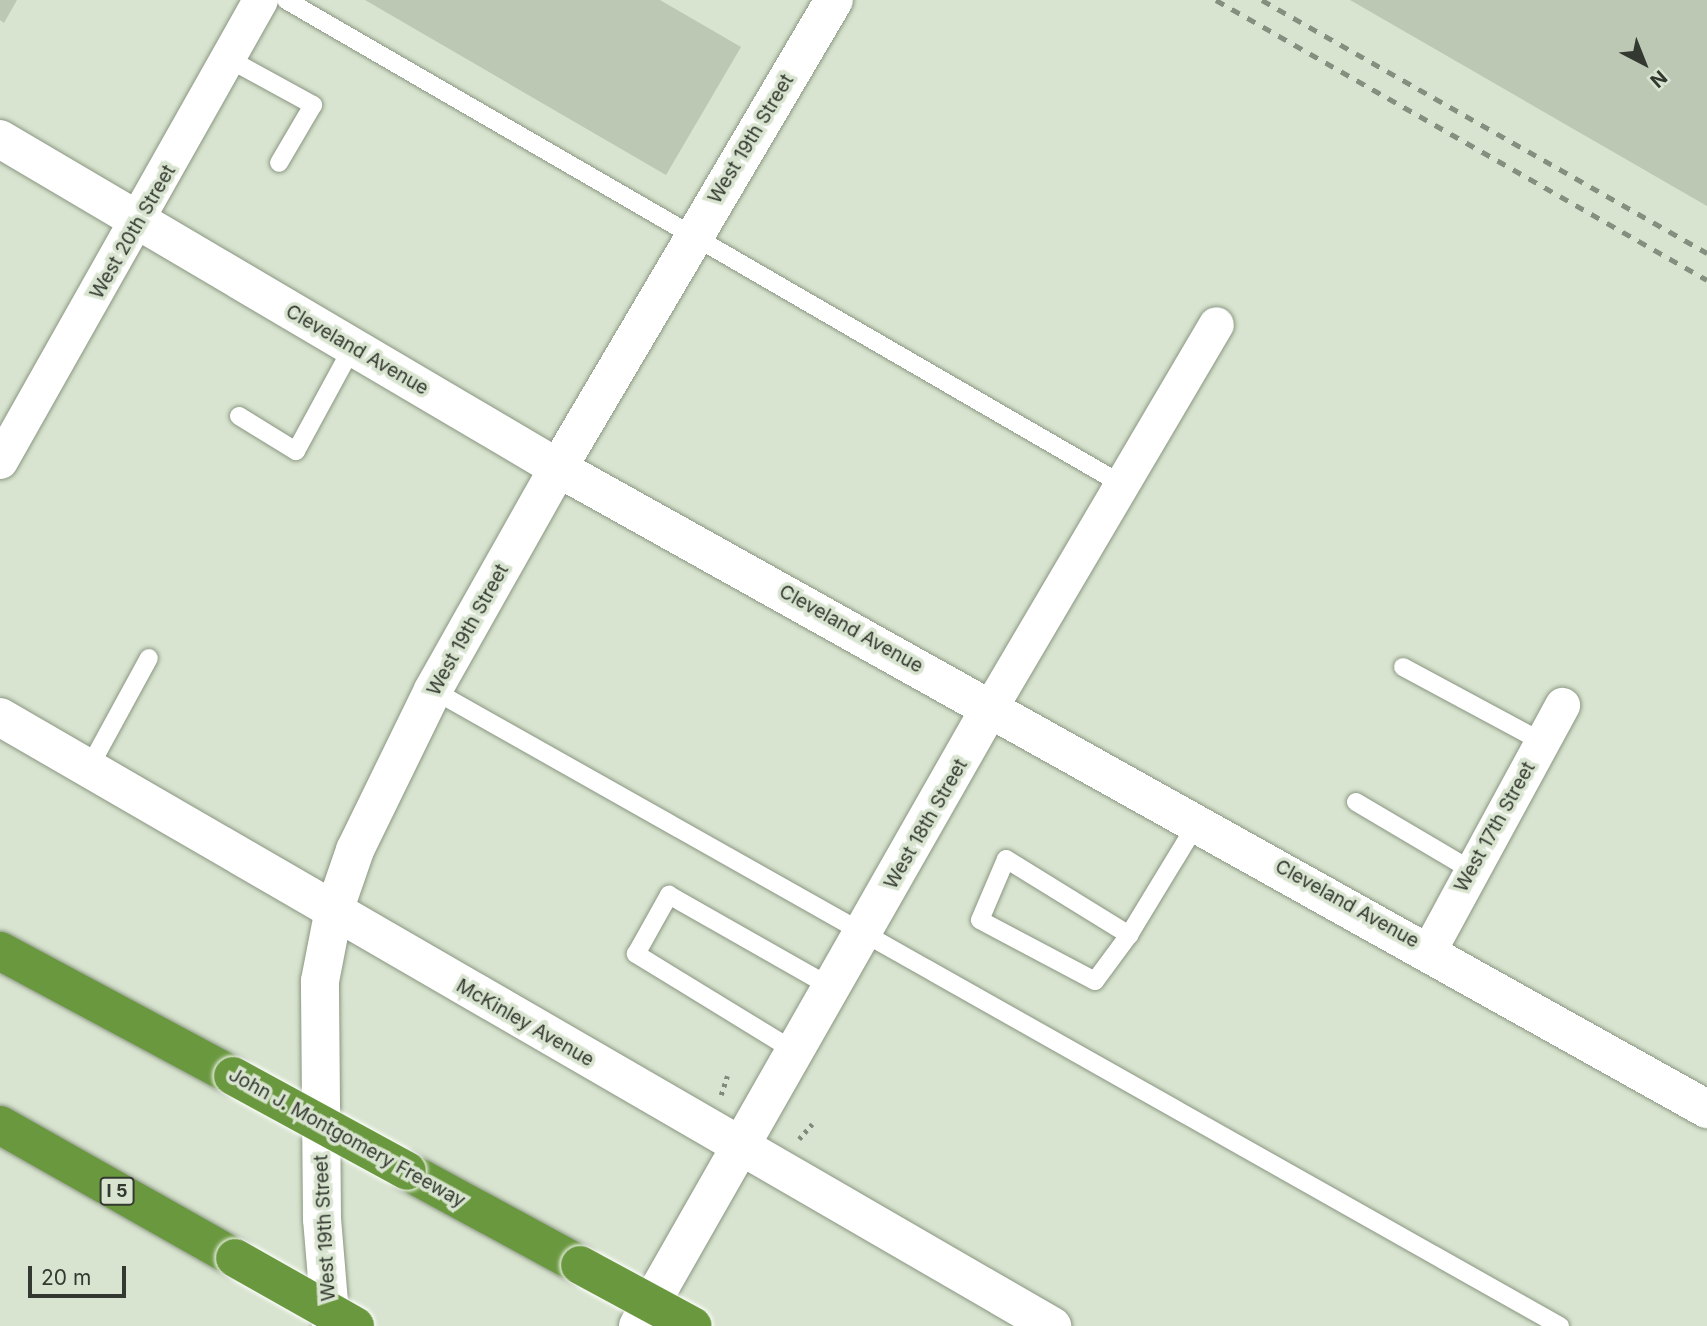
<!DOCTYPE html>
<style>
body{margin:0}
#map{position:relative;width:1707px;height:1326px;overflow:hidden;background:#d8e4cf;font-family:Inter,sans-serif}
div>[style]{position:absolute}
.building>*{inset:0;background:#bcc8b3}
.path>*{height:4.5px;margin-top:-2.25px;transform-origin:0;background:repeating-linear-gradient(90deg,#80897b 0 3.5px,transparent 0 8.5px)}
.roads{filter:drop-shadow(0 0 2px #8a9682) drop-shadow(0 0 2px #8a9682)}
.lane>*{height:18px;margin:-9px;padding:0 9px;transform-origin:9px;border-radius:9px;background:#fff}
.street>*{height:35px;margin:-17.5px;padding:0 17.5px;transform-origin:17.5px;border-radius:17.5px;background:#fff}
.secondary>*{height:38px;margin:-19px;padding:0 19px;transform-origin:19px;border-radius:19px;background:#fff}
.highway>*{height:38px;margin:-19px;padding:0 19px;transform-origin:19px;border-radius:19px;background:#6a983f}
.rail>*{height:5px;margin-top:-2.5px;transform-origin:0;background:repeating-linear-gradient(90deg,#858e7f 0 9px,transparent 0 18px)}
.bridges{filter:drop-shadow(0 0 2px #fff) drop-shadow(0 0 2px #fff)}
.highway-bridge>*{height:38px;margin:-19px;padding:0 19px;transform-origin:19px;border-radius:19px;background:#6a983f}
span{translate:-50% -50%;white-space:nowrap;text-align:center;line-height:1.15;-webkit-text-stroke:7px #d8e4cf;paint-order:stroke}
.shield-label span{padding:2px 5px;background:#d8e4cf;border:2px solid;border-radius:5px;-webkit-text-stroke-width:0}
.shield-label{font-size:18px;color:#333830;font-weight:700}
.street-label{font-size:19px;color:#333830}
.north{position:absolute;left:1609px;top:28px;width:70px;height:70px;-webkit-text-stroke:5px #d8e4cf;paint-order:stroke;rotate:138deg;font-size:19px;font-weight:700;line-height:28px;text-align:center;color:#333830}
.north::after{content:'';display:block;margin:auto;width:24px;height:32px;background:#333830;clip-path:polygon(50% 0,100% 100%,50% 72%,0 100%)}
.scale{position:absolute;left:28px;top:1266px;width:98px;height:32px;box-sizing:border-box;border:4px solid #333830;border-top:0;padding-left:9px;font-size:21px;line-height:24px;white-space:nowrap;color:#333830;-webkit-text-stroke:5px #d8e4cf;paint-order:stroke}
</style>
<div id="map">
<div class="building">
<i style="clip-path:polygon(0 0,17px 0,4px 23px,0 20px)"></i>
<i style="clip-path:polygon(365px 0,660px 0,741px 47px,666px 175px)"></i>
<i style="clip-path:polygon(1350px 0,1707px 0,1707px 206px)"></i>
</div>
<div class="path">
<i style="left:721px;top:1095px;width:20px;rotate:-72deg"></i>
<i style="left:799px;top:1139px;width:20px;rotate:-49deg"></i>
</div>
<div class="roads">
<div class="lane">
<i style="left:286px;top:0;width:967px;rotate:30.09deg"></i>
<i style="left:229px;top:59px;width:96px;rotate:28.7deg"></i>
<i style="left:313px;top:105px;width:67px;rotate:120.4deg"></i>
<i style="left:239px;top:416px;width:67px;rotate:31.6deg"></i>
<i style="left:296px;top:451px;width:117px;rotate:-61.5deg"></i>
<i style="left:1403px;top:667px;width:158px;rotate:28.3deg"></i>
<i style="left:433px;top:690px;width:1294px;rotate:29.44deg"></i>
<i style="left:90px;top:766px;width:123px;rotate:-61.4deg"></i>
<i style="left:1356px;top:802px;width:134px;rotate:30.6deg"></i>
<i style="left:1006px;top:859px;width:145px;rotate:31.7deg"></i>
<i style="left:1129px;top:935px;width:57px;rotate:126.5deg"></i>
<i style="left:1095px;top:981px;width:130px;rotate:-152.1deg"></i>
<i style="left:980px;top:920px;width:66px;rotate:-66.9deg"></i>
<i style="left:1129px;top:935px;width:135px;rotate:-58.7deg"></i>
<i style="left:796px;top:1052px;width:188px;rotate:-148.5deg"></i>
<i style="left:636px;top:954px;width:68px;rotate:-60.8deg"></i>
<i style="left:669px;top:895px;width:189px;rotate:29.6deg"></i>
</div>
<div class="street">
<i style="left:0;top:461px;width:529px;rotate:-60.58deg"></i>
<i style="left:991px;top:706px;width:443px;rotate:-59.5deg"></i>
<i style="left:1429px;top:950px;width:279px;rotate:-61.5deg"></i>
</div>
<div class="secondary">
<i style="left:0;top:139px;width:648px;rotate:30.52deg"></i>
<i style="left:558px;top:468px;width:1316px;rotate:29.16deg"></i>
<i style="left:0;top:717px;width:1216px;rotate:30.07deg"></i>
<i style="left:331px;top:1326px;width:107px;rotate:-94.8deg"></i>
<i style="left:322px;top:1219px;width:238px;rotate:-90.5deg"></i>
<i style="left:320px;top:981px;width:68px;rotate:-79deg"></i>
<i style="left:333px;top:914px;width:68px;rotate:-71deg"></i>
<i style="left:355px;top:850px;width:178px;rotate:-64deg"></i>
<i style="left:433px;top:690px;width:255px;rotate:-60.6deg"></i>
<i style="left:558px;top:468px;width:543px;rotate:-59.47deg"></i>
<i style="left:638px;top:1326px;width:713px;rotate:-60.34deg"></i>
</div>
<div class="highway">
<i style="left:0;top:951px;width:264px;rotate:28.2deg"></i>
<i style="left:0;top:1125px;width:270px;rotate:29.5deg"></i>
<i style="left:407px;top:1171px;width:197px;rotate:28.5deg"></i>
</div>
</div>
<div class="rail">
<i style="left:1216px;top:0;width:565px;rotate:29.69deg"></i>
<i style="left:1262px;top:0;width:512px;rotate:29.62deg"></i>
</div>
<div class="bridges">
<div class="highway-bridge">
<i style="left:233px;top:1076px;width:198px;rotate:28.6deg"></i>
<i style="left:235px;top:1258px;width:138px;rotate:29.5deg"></i>
<i style="left:580px;top:1265px;width:128px;rotate:28.4deg"></i>
</div>
</div>
<div class="shield-label">
<span style="left:117px;top:1191px">I 5</span>
</div>
<div class="street-label">
<span style="left:751px;top:139px;rotate:-59deg">West 19th Street</span>
<span style="left:133px;top:232px;rotate:-60deg">West 20th Street</span>
<span style="left:357px;top:350px;rotate:30deg">Cleveland Avenue</span>
<span style="left:851px;top:629px;rotate:29deg">Cleveland Avenue</span>
<span style="left:468px;top:630px;rotate:-61deg">West 19th Street</span>
<span style="left:926px;top:824px;rotate:-60deg">West 18th Street</span>
<span style="left:1495px;top:827px;rotate:-61deg">West 17th Street</span>
<span style="left:1347px;top:904px;rotate:29deg">Cleveland Avenue</span>
<span style="left:525px;top:1023px;rotate:30deg">McKinley Avenue</span>
<span style="left:347px;top:1138px;rotate:29deg">John J. Montgomery Freeway</span>
<span style="left:325px;top:1228px;rotate:-93deg">West 19th Street</span>
</div>
<div class="north">N</div>
<div class="scale">20 m</div>
</div>
